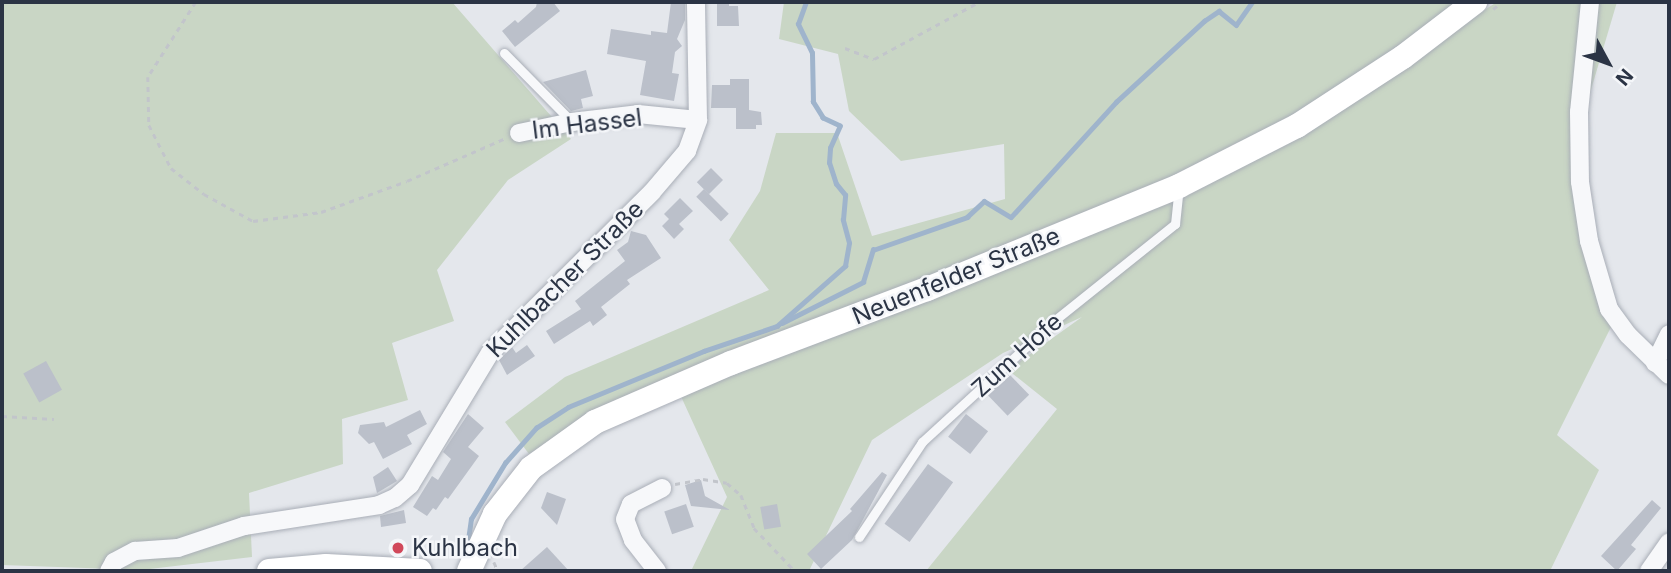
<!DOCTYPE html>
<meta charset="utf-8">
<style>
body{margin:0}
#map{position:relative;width:1671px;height:573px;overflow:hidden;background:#e4e7ec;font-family:Inter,sans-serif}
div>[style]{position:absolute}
.green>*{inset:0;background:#c9d6c5}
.stream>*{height:4.5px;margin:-2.25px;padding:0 2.25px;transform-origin:2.25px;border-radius:2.25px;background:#9fb4cc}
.building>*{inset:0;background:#bbc0ca;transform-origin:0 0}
.path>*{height:2.5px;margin-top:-1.25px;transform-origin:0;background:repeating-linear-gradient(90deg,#c2c5cb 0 5px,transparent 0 10px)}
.roads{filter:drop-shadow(0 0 2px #a9aeb7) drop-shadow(0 0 2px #a9aeb7)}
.service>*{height:9px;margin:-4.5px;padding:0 4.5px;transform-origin:4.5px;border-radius:4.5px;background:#f7f8fa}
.minor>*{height:18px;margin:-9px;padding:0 9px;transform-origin:9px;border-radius:9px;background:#f7f8fa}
.secondary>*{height:24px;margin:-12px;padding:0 12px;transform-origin:12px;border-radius:12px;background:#fff}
.dots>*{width:19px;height:19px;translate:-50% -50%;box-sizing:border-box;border:4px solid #f4f6f9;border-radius:50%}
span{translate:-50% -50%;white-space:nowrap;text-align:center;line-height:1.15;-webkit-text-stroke:5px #f4f6f9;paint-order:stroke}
.street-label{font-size:24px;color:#2b3445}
.poi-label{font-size:24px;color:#2b3445}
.left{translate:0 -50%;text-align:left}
.frame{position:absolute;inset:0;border:4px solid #2b3445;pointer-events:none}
.north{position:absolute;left:1573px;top:28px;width:70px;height:70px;-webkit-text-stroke:5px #f4f6f9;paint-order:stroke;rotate:131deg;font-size:19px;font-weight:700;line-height:28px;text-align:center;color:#2b3445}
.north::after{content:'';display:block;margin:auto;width:24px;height:32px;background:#2b3445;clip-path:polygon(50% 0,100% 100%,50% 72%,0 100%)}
</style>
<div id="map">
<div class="green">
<i style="clip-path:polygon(2px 2px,452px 2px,571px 139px,508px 180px,437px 270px,454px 321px,392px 343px,408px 400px,342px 419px,343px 464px,249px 493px,252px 557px,141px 570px,2px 565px)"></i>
<i style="clip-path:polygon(784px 2px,1467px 2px,1431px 44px,1497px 2px,1585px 2px,1576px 178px,1613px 323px,1557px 435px,1599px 470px,1550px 571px,926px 571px,1057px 409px,1008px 370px,1082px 317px,1003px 353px,872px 440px,809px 571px,691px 571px,727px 497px,673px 379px,577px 423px,529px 454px,505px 422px,565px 377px,769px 290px,729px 240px,760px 191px,776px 133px,837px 133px,872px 236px,1005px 199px,1004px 144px,901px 161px,849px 111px,838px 54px,779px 39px)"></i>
<i style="clip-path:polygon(1595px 2px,1617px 2px,1585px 110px)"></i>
</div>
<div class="stream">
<i style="left:782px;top:323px;width:91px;rotate:-26.8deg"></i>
<i style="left:863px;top:282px;width:34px;rotate:-73deg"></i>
<i style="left:873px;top:250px;width:100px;rotate:-19.3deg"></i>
<i style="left:967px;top:217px;width:23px;rotate:-43deg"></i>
<i style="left:984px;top:201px;width:31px;rotate:31deg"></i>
<i style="left:1011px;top:217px;width:156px;rotate:-47.6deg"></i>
<i style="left:1116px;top:102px;width:120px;rotate:-42.6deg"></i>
<i style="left:1204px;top:21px;width:18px;rotate:-34deg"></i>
<i style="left:1219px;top:11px;width:22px;rotate:39deg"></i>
<i style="left:1236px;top:25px;width:28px;rotate:-55deg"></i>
<i style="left:468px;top:540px;width:21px;rotate:-82deg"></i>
<i style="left:471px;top:519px;width:66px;rotate:-58.7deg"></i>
<i style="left:505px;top:463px;width:47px;rotate:-48.5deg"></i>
<i style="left:536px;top:428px;width:38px;rotate:-33deg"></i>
<i style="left:568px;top:407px;width:147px;rotate:-22.4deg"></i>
<i style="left:704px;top:351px;width:77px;rotate:-18.9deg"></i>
<i style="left:777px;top:326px;width:91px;rotate:-41.4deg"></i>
<i style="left:845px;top:266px;width:23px;rotate:-80deg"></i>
<i style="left:849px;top:243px;width:24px;rotate:-105deg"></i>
<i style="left:843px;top:220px;width:25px;rotate:-85deg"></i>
<i style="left:845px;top:195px;width:14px;rotate:-129deg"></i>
<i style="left:836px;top:184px;width:22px;rotate:-108deg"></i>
<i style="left:829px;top:163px;width:15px;rotate:-86deg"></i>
<i style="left:830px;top:148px;width:24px;rotate:-66deg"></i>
<i style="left:840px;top:126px;width:19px;rotate:-155deg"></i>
<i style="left:823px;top:118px;width:19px;rotate:-122deg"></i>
<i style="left:813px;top:102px;width:49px;rotate:-91.2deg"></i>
<i style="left:812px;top:53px;width:32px;rotate:-116deg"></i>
<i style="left:798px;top:24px;width:23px;rotate:-70deg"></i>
</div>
<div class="building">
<i style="clip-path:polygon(537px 2px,553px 2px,560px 11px,515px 47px,502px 31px,515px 20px,518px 23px,536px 7px)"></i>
<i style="clip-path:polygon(671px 2px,685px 2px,685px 20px,677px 39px,682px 46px,675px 52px,672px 73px,679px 74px,674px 101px,640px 95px,646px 61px,607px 54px,611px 29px,651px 35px,651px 31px,667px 33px)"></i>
<i style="clip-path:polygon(717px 2px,729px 2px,729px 6px,738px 6px,739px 26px,717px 26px)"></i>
<i style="clip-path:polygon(586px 70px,593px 96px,581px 99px,583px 108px,571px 111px,543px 82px)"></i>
<i style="clip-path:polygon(730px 79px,749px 79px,749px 110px,761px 112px,762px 125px,756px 125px,756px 129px,736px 129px,736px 108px,711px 108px,712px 85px,730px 85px)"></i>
<i style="left:711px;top:168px;width:17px;height:20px;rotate:45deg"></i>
<i style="left:704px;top:189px;width:35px;height:11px;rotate:45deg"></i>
<i style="clip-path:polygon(680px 198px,693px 211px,679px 224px,684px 229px,674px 239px,662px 226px,669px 219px,664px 214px)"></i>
<i style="clip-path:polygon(631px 231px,646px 235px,661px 258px,627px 280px,630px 284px,601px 307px,607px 315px,593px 326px,590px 321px,554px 344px,546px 331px,581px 309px,575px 301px,625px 261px,617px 250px,628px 242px)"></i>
<i style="clip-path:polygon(527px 345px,535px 356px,507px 375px,499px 360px,512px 347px,516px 353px)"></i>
<i style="left:46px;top:361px;width:33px;height:26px;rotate:61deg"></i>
<i style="left:1009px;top:374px;width:29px;height:30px;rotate:46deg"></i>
<i style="clip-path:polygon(420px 410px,427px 424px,407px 435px,412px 444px,383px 459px,374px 442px,369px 444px,358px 433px,360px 425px,384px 422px,386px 427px)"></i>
<i style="clip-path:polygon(468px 414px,484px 428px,468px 447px,479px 456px,448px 499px,445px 497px,436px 510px,433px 508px,427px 516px,413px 507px,432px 476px,438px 480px,451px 459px,443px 452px)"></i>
<i style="left:966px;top:414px;width:28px;height:29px;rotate:38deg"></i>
<i style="left:928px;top:464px;width:31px;height:74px;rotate:36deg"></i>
<i style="clip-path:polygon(388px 467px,397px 481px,377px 493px,373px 477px)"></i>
<i style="clip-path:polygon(882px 472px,887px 475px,852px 540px,821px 569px,807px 554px,852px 511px,850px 509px)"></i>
<i style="clip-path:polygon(701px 480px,705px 496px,730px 510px,691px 506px,685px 485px)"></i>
<i style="clip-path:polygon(547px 492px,566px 499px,557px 525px,541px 508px)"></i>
<i style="clip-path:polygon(1652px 500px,1661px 508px,1631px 545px,1636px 549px,1617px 571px,1601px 556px)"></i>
<i style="left:686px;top:504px;width:24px;height:23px;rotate:71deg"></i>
<i style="left:777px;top:504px;width:23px;height:17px;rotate:80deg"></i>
<i style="clip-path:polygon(404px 510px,406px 523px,381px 527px,380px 516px)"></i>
<i style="clip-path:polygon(547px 547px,569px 571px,520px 571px)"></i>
</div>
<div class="path">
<i style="left:196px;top:2px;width:89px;rotate:122.6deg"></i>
<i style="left:148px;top:77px;width:48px;rotate:88.8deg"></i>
<i style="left:149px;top:125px;width:48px;rotate:62.9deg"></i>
<i style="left:171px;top:168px;width:42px;rotate:38.2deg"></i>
<i style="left:204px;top:194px;width:56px;rotate:28.9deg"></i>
<i style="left:253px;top:221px;width:69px;rotate:-7.5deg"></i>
<i style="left:321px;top:212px;width:91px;rotate:-19.8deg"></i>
<i style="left:407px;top:181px;width:108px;rotate:-23.5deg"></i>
<i style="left:1493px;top:9px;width:11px;rotate:-38deg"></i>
<i style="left:845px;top:48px;width:31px;rotate:21deg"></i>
<i style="left:874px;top:59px;width:119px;rotate:-28.5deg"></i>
<i style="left:2px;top:416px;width:52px;rotate:3.3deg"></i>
<i style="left:675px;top:484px;width:28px;rotate:-10deg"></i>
<i style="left:703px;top:479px;width:24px;rotate:9deg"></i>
<i style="left:727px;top:483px;width:18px;rotate:41deg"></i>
<i style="left:741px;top:495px;width:35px;rotate:68deg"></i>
<i style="left:754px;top:528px;width:59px;rotate:46.4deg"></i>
<i style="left:431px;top:553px;width:10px;rotate:11deg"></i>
<i style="left:441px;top:555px;width:18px;rotate:-22deg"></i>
<i style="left:494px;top:562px;width:10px;rotate:66deg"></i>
</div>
<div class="roads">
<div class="service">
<i style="left:504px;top:53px;width:95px;rotate:45.4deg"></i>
<i style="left:859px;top:537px;width:114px;rotate:-56.4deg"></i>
<i style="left:922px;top:442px;width:180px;rotate:-42.5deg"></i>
<i style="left:1055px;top:320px;width:154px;rotate:-38.7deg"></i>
<i style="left:1175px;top:224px;width:36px;rotate:-84deg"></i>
</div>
<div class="minor">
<i style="left:1590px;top:2px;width:111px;rotate:95.7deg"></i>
<i style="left:1579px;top:112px;width:70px;rotate:89.2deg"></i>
<i style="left:1580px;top:182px;width:60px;rotate:81.3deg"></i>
<i style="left:1589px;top:241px;width:71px;rotate:73.6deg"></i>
<i style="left:1609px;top:309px;width:32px;rotate:54deg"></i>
<i style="left:1628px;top:335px;width:57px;rotate:44.3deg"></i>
<i style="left:519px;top:133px;width:54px;rotate:-11.7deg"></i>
<i style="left:572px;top:122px;width:66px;rotate:-6.9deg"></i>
<i style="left:638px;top:114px;width:60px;rotate:5.7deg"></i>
<i style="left:1655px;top:363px;width:32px;rotate:-64deg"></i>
<i style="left:109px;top:571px;width:10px;rotate:-61deg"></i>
<i style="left:114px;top:562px;width:24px;rotate:-28deg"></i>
<i style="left:135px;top:551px;width:43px;rotate:-4deg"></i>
<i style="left:178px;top:548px;width:70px;rotate:-18.4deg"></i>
<i style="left:244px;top:526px;width:137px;rotate:-8.8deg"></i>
<i style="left:379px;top:505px;width:17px;rotate:-24deg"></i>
<i style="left:395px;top:498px;width:20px;rotate:-41deg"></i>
<i style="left:410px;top:485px;width:154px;rotate:-58.8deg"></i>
<i style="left:490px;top:353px;width:228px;rotate:-44.8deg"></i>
<i style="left:652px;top:192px;width:54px;rotate:-49.5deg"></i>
<i style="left:687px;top:151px;width:33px;rotate:-70deg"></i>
<i style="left:698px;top:120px;width:118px;rotate:-91deg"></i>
<i style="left:657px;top:571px;width:39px;rotate:-128deg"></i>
<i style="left:633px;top:540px;width:22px;rotate:-111deg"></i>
<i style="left:625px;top:519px;width:16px;rotate:-68deg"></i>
<i style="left:631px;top:504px;width:35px;rotate:-27deg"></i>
<i style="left:1649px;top:571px;width:35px;rotate:-55deg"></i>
</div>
<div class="secondary">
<i style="left:269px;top:571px;width:57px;rotate:-5deg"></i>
<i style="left:326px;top:566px;width:94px;rotate:3deg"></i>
<i style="left:469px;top:571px;width:63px;rotate:-65.5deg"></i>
<i style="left:495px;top:514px;width:58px;rotate:-52deg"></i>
<i style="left:531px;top:468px;width:79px;rotate:-35.7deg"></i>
<i style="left:595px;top:422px;width:148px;rotate:-23.5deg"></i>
<i style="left:731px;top:363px;width:210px;rotate:-20.7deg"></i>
<i style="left:927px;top:289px;width:272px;rotate:-22.2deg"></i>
<i style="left:1179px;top:186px;width:132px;rotate:-27deg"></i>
<i style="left:1297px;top:126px;width:126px;rotate:-33.1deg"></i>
<i style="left:1403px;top:57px;width:91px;rotate:-37.4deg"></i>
</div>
</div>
<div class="dots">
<i style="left:398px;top:548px;background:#d1495b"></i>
</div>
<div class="street-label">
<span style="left:587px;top:124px;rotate:-7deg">Im Hassel</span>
<span style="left:956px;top:276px;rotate:-22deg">Neuenfelder Straße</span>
<span style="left:565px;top:279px;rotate:-45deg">Kuhlbacher Straße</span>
<span style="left:1017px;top:355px;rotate:-42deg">Zum Hofe</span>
</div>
<div class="poi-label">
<span class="left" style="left:412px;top:548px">Kuhlbach</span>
</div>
<div class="frame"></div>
<div class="north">N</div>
</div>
